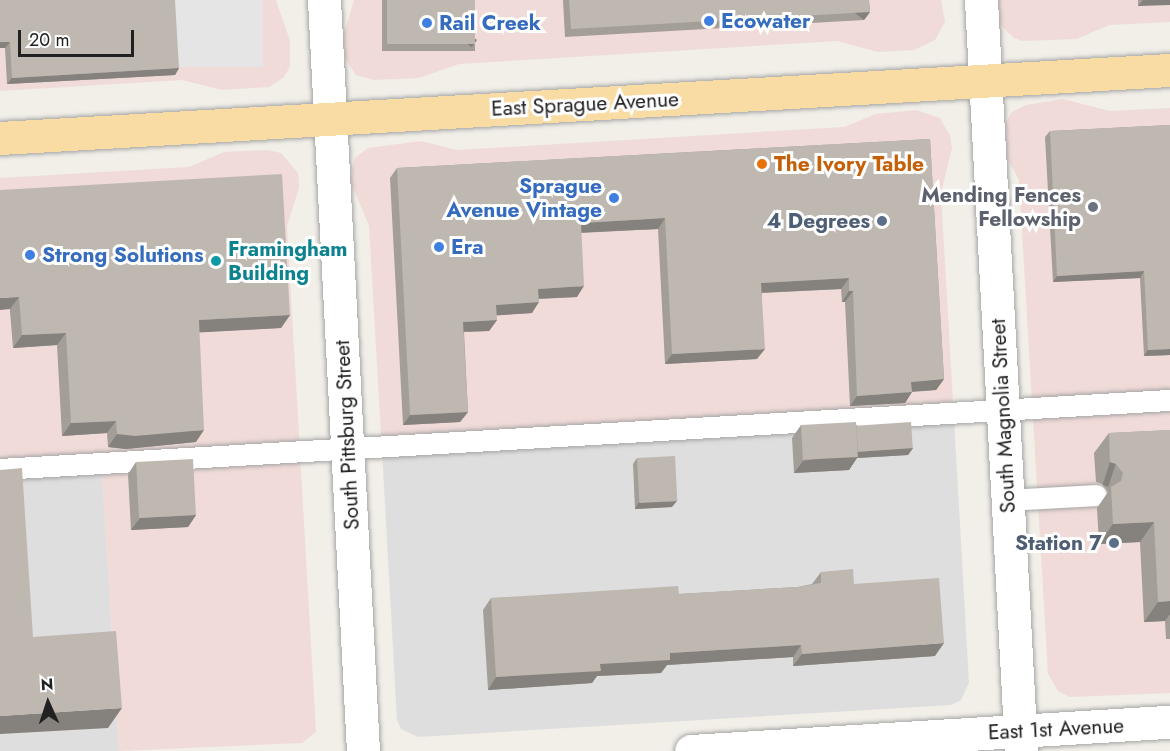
<!DOCTYPE html>
<style>
body{margin:0}
#map{position:relative;width:1170px;height:751px;overflow:hidden;background:#f1efe8;font-family:Jost,sans-serif}
div>[style]{position:absolute}
.residential>*{inset:0;background:#dfdede}
.commercial>*{inset:0;background:#f0dbd8}
.parking>*{inset:0;background:#e5e5e5;transform-origin:0 0}
.roads{filter:drop-shadow(0 0 2px #a5a5a5) drop-shadow(0 0 2px #a5a5a5)}
.lane>*{height:21px;margin:-10.5px;padding:0 10.5px;transform-origin:10.5px;border-radius:10.5px;background:#fff}
.street>*{height:33px;margin:-16.5px;padding:0 16.5px;transform-origin:16.5px;border-radius:16.5px;background:#fff}
.primary>*{height:33px;margin:-16.5px;padding:0 16.5px;transform-origin:16.5px;border-radius:16.5px;background:#f9dca4}
.wall>*{inset:0;background:#a39e98;transform-origin:0 0}
.shaded-wall>*{inset:0;background:#85817c;transform-origin:0 0}
.building>*{inset:0;background:#beb8b1;transform-origin:0 0}
.dots>*{width:16px;height:16px;translate:-50% -50%;box-sizing:border-box;border:3px solid #fff;border-radius:50%}
span{translate:-50% -50%;white-space:nowrap;text-align:center;line-height:1.15;-webkit-text-stroke:6px #fff;paint-order:stroke}
.shop-label{font-size:21px;color:#366cbe;font-weight:700}
.left{translate:0 -50%;text-align:left}
.right{translate:-100% -50%;text-align:right}
.street-label{font-size:21px;color:#212121}
.food-label{font-size:21px;color:#c56008;font-weight:700}
.worship-label{font-size:21px;color:#5b616d;font-weight:700}
.service-label{font-size:21px;color:#4e5e75;font-weight:700}
.culture-label{font-size:21px;color:#0d838f;font-weight:700}
.north{position:absolute;left:18px;top:673px;width:60px;height:60px;-webkit-text-stroke:4px #fff;paint-order:stroke;rotate:357deg;font-size:16px;font-weight:700;line-height:24px;text-align:center;color:#212121}
.north::after{content:'';display:block;margin:auto;width:21px;height:27px;background:#212121;clip-path:polygon(50% 0,100% 100%,50% 72%,0 100%)}
.scale{position:absolute;left:18px;top:30px;width:116px;height:27px;box-sizing:border-box;border:3px solid #212121;border-top:0;padding-left:8px;font-size:18px;line-height:21px;white-space:nowrap;color:#212121;-webkit-text-stroke:4px #fff;paint-order:stroke}
</style>
<div id="map">
<div class="residential">
<i style="clip-path:polygon(954px 419px,969px 683px,961px 700px,951px 705px,418px 737px,401px 729px,397px 720px,382px 451px)"></i>
<i style="clip-path:polygon(101px 454px,119px 751px,0 751px,0 460px)"></i>
</div>
<div class="commercial">
<i style="clip-path:polygon(0 0,276px 0,290px 41px,290px 67px,283px 78px,269px 87px,222px 90px,182px 80px,0 91px)"></i>
<i style="clip-path:polygon(354px 0,941px 0,945px 22px,935px 40px,914px 50px,878px 52px,837px 41px,459px 64px,419px 78px,374px 80px,356px 75px,345px 59px,343px 37px)"></i>
<i style="clip-path:polygon(996px 0,1170px 0,1170px 22px,1109px 25px,1077px 39px,1023px 41px,1014px 38px,998px 23px)"></i>
<i style="clip-path:polygon(1063px 99px,1110px 111px,1170px 108px,1170px 693px,1070px 697px,1058px 691px,1048px 674px,1019px 180px,1004px 152px,1004px 125px,1012px 112px,1026px 105px)"></i>
<i style="clip-path:polygon(916px 110px,940px 118px,950px 136px,952px 148px,941px 193px,954px 419px,382px 451px,369px 226px,350px 180px,355px 158px,368px 148px,421px 141px,457px 150px,844px 127px,876px 114px)"></i>
<i style="clip-path:polygon(267px 150px,281px 153px,298px 173px,299px 188px,287px 226px,316px 732px,302px 743px,119px 751px,101px 455px,0 460px,0 178px,189px 167px,224px 152px)"></i>
</div>
<div class="parking">
<i style="left:168px;top:0;width:95px;height:67px"></i>
</div>
<div class="roads">
<div class="lane">
<i style="left:0;top:469px;width:1172px;rotate:-3.38deg"></i>
<i style="left:1007px;top:500px;width:89px;rotate:-3.2deg"></i>
</div>
<div class="street">
<i style="left:324px;top:0;width:752px;rotate:87.03deg"></i>
<i style="left:981px;top:0;width:752px;rotate:86.95deg"></i>
<i style="left:691px;top:751px;width:480px;rotate:-3.5deg"></i>
</div>
<div class="primary">
<i style="left:0;top:138px;width:1172px;rotate:-3.33deg"></i>
</div>
</div>
<div class="wall">
<i style="clip-path:polygon(0 0,179px 68px,175px 75px,7px 84px,5px 48px,0 48px)"></i>
<i style="left:382px;top:0;width:93px;height:51px"></i>
<i style="clip-path:polygon(563px 0,869px 0,870px 12px,864px 20px,565px 37px)"></i>
<i style="clip-path:polygon(1138px 0,1170px 0,1138px 6px)"></i>
<i style="clip-path:polygon(1170px 125px,1170px 355px,1144px 356px,1140px 278px,1053px 282px,1045px 137px,1050px 131px)"></i>
<i style="clip-path:polygon(930px 139px,944px 379px,936px 390px,912px 392px,905px 403px,850px 406px,845px 302px,842px 302px,841px 289px,762px 293px,757px 359px,665px 364px,658px 229px,581px 233px,577px 297px,539px 299px,532px 313px,496px 315px,497px 320px,489px 331px,464px 332px,468px 412px,460px 422px,403px 425px,390px 178px,397px 168px)"></i>
<i style="clip-path:polygon(0 190px,290px 315px,281px 328px,199px 332px,196px 442px,126px 449px,108px 447px,107px 433px,62px 436px,57px 345px,13px 348px)"></i>
<i style="clip-path:polygon(801px 425px,856px 425px,913px 448px,908px 455px,857px 458px,849px 470px,794px 473px,792px 438px)"></i>
<i style="clip-path:polygon(1170px 430px,1170px 639px,1166px 639px,1165px 621px,1144px 622px,1140px 542px,1099px 544px,1097px 508px,1108px 492px,1102px 484px,1096px 482px,1094px 453px,1109px 433px)"></i>
<i style="clip-path:polygon(637px 458px,672px 507px,635px 509px,633px 464px)"></i>
<i style="clip-path:polygon(136px 462px,196px 515px,188px 527px,131px 530px,128px 474px)"></i>
<i style="clip-path:polygon(821px 572px,854px 584px,935px 656px,793px 666px,793px 657px,667px 665px,661px 673px,597px 676px,592px 683px,488px 690px,483px 610px,491px 598px,679px 594px,798px 587px,812px 584px)"></i>
</div>
<div class="shaded-wall">
<i style="clip-path:polygon(1143px 0,1170px 0,1170px 5px,1138px 6px)"></i>
<i style="left:870px;top:12px;width:10px;height:299px;rotate:127deg"></i>
<i style="left:477px;top:40px;width:9px;height:88px;rotate:126deg"></i>
<i style="clip-path:polygon(0 42px,10px 42px,5px 48px,0 48px)"></i>
<i style="clip-path:polygon(179px 68px,175px 75px,7px 84px,12px 78px)"></i>
<i style="clip-path:polygon(665px 218px,658px 229px,573px 233px,581px 223px)"></i>
<i style="clip-path:polygon(1144px 271px,1140px 278px,1053px 282px,1057px 276px)"></i>
<i style="clip-path:polygon(849px 278px,841px 289px,754px 293px,761px 283px)"></i>
<i style="clip-path:polygon(584px 286px,577px 297px,531px 299px,538px 289px)"></i>
<i style="clip-path:polygon(849px 291px,853px 291px,845px 302px,842px 302px)"></i>
<i style="clip-path:polygon(19px 297px,10px 309px,0 310px,0 298px)"></i>
<i style="clip-path:polygon(539px 302px,532px 313px,489px 316px,496px 305px)"></i>
<i style="clip-path:polygon(290px 315px,281px 328px,190px 333px,199px 320px)"></i>
<i style="clip-path:polygon(497px 320px,489px 331px,456px 332px,463px 322px)"></i>
<i style="clip-path:polygon(66px 333px,57px 345px,13px 348px,22px 335px)"></i>
<i style="clip-path:polygon(765px 349px,757px 359px,665px 364px,672px 354px)"></i>
<i style="clip-path:polygon(1170px 349px,1170px 355px,1144px 356px,1148px 350px)"></i>
<i style="clip-path:polygon(944px 379px,936px 390px,904px 392px,911px 382px)"></i>
<i style="clip-path:polygon(912px 392px,905px 403px,850px 406px,857px 396px)"></i>
<i style="clip-path:polygon(468px 412px,460px 422px,403px 425px,410px 415px)"></i>
<i style="clip-path:polygon(116px 421px,107px 433px,62px 436px,71px 423px)"></i>
<i style="clip-path:polygon(204px 430px,196px 442px,126px 449px,108px 447px,117px 434px)"></i>
<i style="clip-path:polygon(913px 448px,908px 455px,857px 458px,849px 470px,794px 473px,803px 461px,856px 452px)"></i>
<i style="left:1110px;top:462px;width:6px;height:24px;rotate:18deg"></i>
<i style="clip-path:polygon(677px 501px,672px 507px,635px 509px,639px 502px)"></i>
<i style="clip-path:polygon(196px 515px,188px 527px,131px 530px,140px 518px)"></i>
<i style="clip-path:polygon(1154px 522px,1140px 542px,1099px 544px,1113px 524px)"></i>
<i style="clip-path:polygon(1170px 601px,1170px 614px,1165px 621px,1144px 622px,1158px 602px)"></i>
<i style="clip-path:polygon(944px 643px,935px 656px,793px 666px,802px 654px)"></i>
<i style="clip-path:polygon(801px 645px,793px 657px,667px 665px,661px 673px,597px 676px,592px 683px,488px 690px,496px 677px,600px 664px,670px 653px)"></i>
<i style="clip-path:polygon(122px 708px,108px 728px,0 734px,0 716px)"></i>
</div>
<div class="building">
<i style="clip-path:polygon(0 0,175px 0,179px 68px,12px 78px,10px 42px,0 42px)"></i>
<i style="left:387px;top:0;width:88px;height:44px"></i>
<i style="clip-path:polygon(569px 0,869px 0,870px 12px,571px 29px)"></i>
<i style="clip-path:polygon(1170px 125px,1170px 349px,1148px 350px,1144px 271px,1057px 276px,1050px 131px)"></i>
<i style="clip-path:polygon(930px 139px,944px 379px,911px 382px,912px 392px,857px 396px,853px 291px,849px 291px,849px 278px,761px 283px,765px 349px,672px 354px,665px 218px,581px 223px,584px 286px,538px 289px,539px 302px,496px 305px,497px 320px,463px 322px,468px 412px,410px 415px,397px 168px)"></i>
<i style="clip-path:polygon(282px 174px,290px 315px,199px 320px,204px 430px,135px 436px,117px 434px,116px 421px,71px 423px,66px 333px,22px 335px,19px 297px,0 298px,0 190px)"></i>
<i style="left:856px;top:422px;width:35px;height:55px;rotate:87deg"></i>
<i style="left:911px;top:422px;width:26px;height:55px;rotate:86deg"></i>
<i style="clip-path:polygon(1170px 430px,1170px 601px,1158px 602px,1154px 522px,1113px 524px,1111px 487px,1121px 481px,1123px 473px,1116px 464px,1110px 462px,1109px 433px)"></i>
<i style="left:675px;top:456px;width:45px;height:38px;rotate:87deg"></i>
<i style="left:193px;top:459px;width:56px;height:57px;rotate:87deg"></i>
<i style="clip-path:polygon(22px 468px,33px 637px,116px 631px,122px 708px,0 716px,0 470px)"></i>
<i style="clip-path:polygon(853px 569px,854px 584px,939px 578px,944px 643px,802px 654px,801px 645px,670px 653px,670px 660px,600px 664px,601px 671px,496px 677px,491px 598px,678px 586px,679px 594px,798px 587px,821px 583px,821px 572px)"></i>
</div>
<div class="dots">
<i style="left:709px;top:21px;background:#3f7fe0"></i>
<i style="left:427px;top:23px;background:#3f7fe0"></i>
<i style="left:762px;top:164px;background:#e8710a"></i>
<i style="left:614px;top:198px;background:#3f7fe0"></i>
<i style="left:1093px;top:207px;background:#6b7280"></i>
<i style="left:882px;top:221px;background:#5c6f8a"></i>
<i style="left:439px;top:247px;background:#3f7fe0"></i>
<i style="left:30px;top:255px;background:#3f7fe0"></i>
<i style="left:216px;top:261px;background:#0f9aa8"></i>
<i style="left:1114px;top:543px;background:#5c6f8a"></i>
</div>
<div class="shop-label">
<span class="left" style="left:721px;top:21px">Ecowater</span>
<span class="left" style="left:439px;top:23px">Rail Creek</span>
<span class="right" style="left:602px;top:198px">Sprague<br>Avenue Vintage</span>
<span class="left" style="left:451px;top:247px">Era</span>
<span class="left" style="left:42px;top:255px">Strong Solutions</span>
</div>
<div class="street-label">
<span style="left:585px;top:104px;rotate:-3deg">East Sprague Avenue</span>
<span style="left:1003px;top:416px;rotate:-93deg">South Magnolia Street</span>
<span style="left:347px;top:435px;rotate:-93deg">South Pittsburg Street</span>
<span style="left:1056px;top:729px;rotate:-3deg">East 1st Avenue</span>
</div>
<div class="food-label">
<span class="left" style="left:774px;top:164px">The Ivory Table</span>
</div>
<div class="worship-label">
<span class="right" style="left:1081px;top:207px">Mending Fences<br>Fellowship</span>
</div>
<div class="service-label">
<span class="right" style="left:870px;top:221px">4 Degrees</span>
<span class="right" style="left:1102px;top:543px">Station 7</span>
</div>
<div class="culture-label">
<span class="left" style="left:228px;top:261px">Framingham<br>Building</span>
</div>
<div class="north">N</div>
<div class="scale">20 m</div>
</div>
